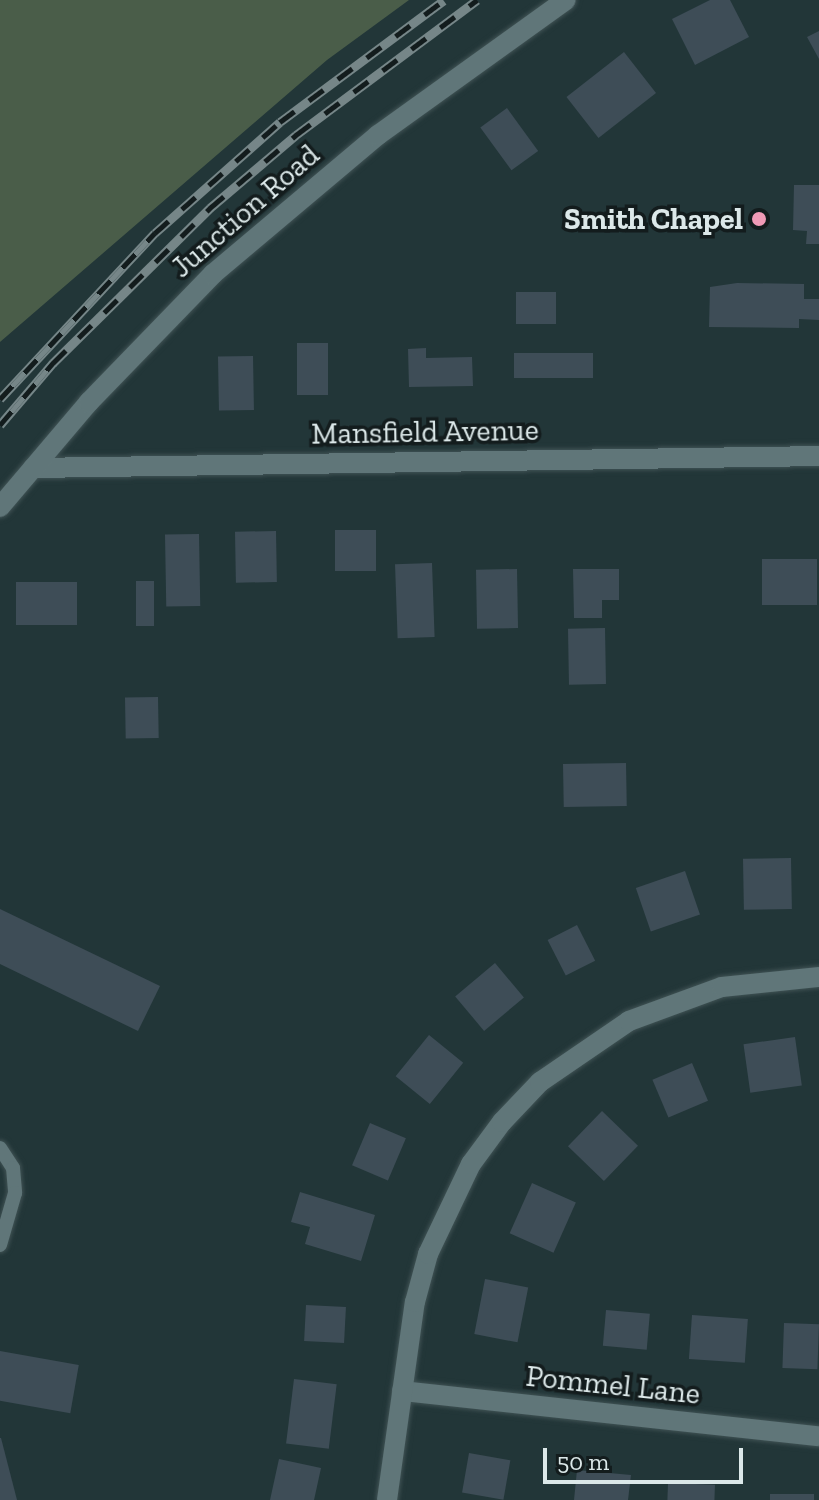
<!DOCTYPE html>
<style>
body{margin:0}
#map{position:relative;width:819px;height:1500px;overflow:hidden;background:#223638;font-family:"Zilla Slab",serif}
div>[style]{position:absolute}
.green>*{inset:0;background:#4a5d49}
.building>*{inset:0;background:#3e4d57;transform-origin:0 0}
.roads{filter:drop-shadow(0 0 2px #405254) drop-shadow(0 0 2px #405254)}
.service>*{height:14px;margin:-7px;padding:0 7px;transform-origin:7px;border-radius:7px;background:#607679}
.minor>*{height:20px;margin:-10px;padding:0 10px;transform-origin:10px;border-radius:10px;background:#607679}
.tertiary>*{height:20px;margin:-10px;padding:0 10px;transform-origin:10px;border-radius:10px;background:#607679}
.rail>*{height:9px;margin-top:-4.5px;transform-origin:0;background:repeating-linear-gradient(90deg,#131c1d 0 18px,#768688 0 36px);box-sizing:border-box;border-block:2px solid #768688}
.dots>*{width:22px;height:22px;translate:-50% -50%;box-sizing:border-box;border:4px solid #131c1d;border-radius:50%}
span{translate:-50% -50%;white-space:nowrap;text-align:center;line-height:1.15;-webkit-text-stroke:7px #131c1d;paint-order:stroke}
.street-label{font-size:30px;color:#dce8e9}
.poi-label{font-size:30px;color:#dce8e9;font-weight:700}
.right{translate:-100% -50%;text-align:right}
.scale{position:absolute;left:543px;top:1448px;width:200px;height:36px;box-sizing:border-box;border:4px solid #dce8e9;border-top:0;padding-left:10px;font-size:24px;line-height:28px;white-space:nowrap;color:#dce8e9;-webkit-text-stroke:6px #131c1d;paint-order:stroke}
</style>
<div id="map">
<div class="green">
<i style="clip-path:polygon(0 0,409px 0,327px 60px,0 342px)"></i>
</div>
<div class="building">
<i style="clip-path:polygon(710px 0,730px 0,749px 37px,695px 65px,672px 19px)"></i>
<i style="clip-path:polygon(819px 31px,819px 59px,807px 37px)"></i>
<i style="left:624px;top:52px;width:52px;height:73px;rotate:52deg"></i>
<i style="left:507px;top:108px;width:53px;height:33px;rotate:54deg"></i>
<i style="clip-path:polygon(794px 185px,819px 185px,819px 244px,806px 244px,807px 231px,793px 230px)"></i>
<i style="clip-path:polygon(737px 283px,804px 284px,804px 299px,819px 299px,819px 320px,799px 319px,799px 328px,709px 327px,710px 287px)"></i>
<i style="left:556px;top:292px;width:32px;height:40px;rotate:90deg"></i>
<i style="left:297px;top:343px;width:31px;height:52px"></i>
<i style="clip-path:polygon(426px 348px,426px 358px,472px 357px,473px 386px,409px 387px,408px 349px)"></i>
<i style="left:593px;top:353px;width:25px;height:79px;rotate:90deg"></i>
<i style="left:253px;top:356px;width:54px;height:35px;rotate:89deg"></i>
<i style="left:376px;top:530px;width:41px;height:41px;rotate:90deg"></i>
<i style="left:276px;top:531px;width:51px;height:41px;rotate:89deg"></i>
<i style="left:199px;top:534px;width:72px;height:34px;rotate:89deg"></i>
<i style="left:817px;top:559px;width:46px;height:55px;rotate:90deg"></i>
<i style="left:432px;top:563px;width:74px;height:37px;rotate:88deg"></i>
<i style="left:517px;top:569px;width:59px;height:41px;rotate:89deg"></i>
<i style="clip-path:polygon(573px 569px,619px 569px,619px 600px,602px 600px,602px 618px,574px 618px)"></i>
<i style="left:136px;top:581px;width:18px;height:45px"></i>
<i style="left:77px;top:582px;width:43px;height:61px;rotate:90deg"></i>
<i style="left:605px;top:628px;width:56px;height:37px;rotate:89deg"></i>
<i style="left:158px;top:697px;width:41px;height:33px;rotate:89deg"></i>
<i style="left:626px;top:763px;width:43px;height:63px;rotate:89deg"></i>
<i style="left:791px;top:858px;width:51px;height:48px;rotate:89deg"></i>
<i style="left:685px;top:871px;width:46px;height:52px;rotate:71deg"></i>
<i style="clip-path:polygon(0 909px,160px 986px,138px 1031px,0 964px)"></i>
<i style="left:577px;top:925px;width:40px;height:33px;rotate:63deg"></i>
<i style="left:495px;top:963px;width:45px;height:52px;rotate:50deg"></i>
<i style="left:429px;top:1035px;width:44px;height:53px;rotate:39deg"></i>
<i style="left:795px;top:1037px;width:49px;height:52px;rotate:82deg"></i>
<i style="left:692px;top:1063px;width:41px;height:43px;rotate:67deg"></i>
<i style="left:602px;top:1111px;width:50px;height:49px;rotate:44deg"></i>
<i style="left:370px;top:1123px;width:39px;height:46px;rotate:23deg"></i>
<i style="left:532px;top:1183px;width:48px;height:55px;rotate:24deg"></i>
<i style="clip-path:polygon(300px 1192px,375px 1215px,361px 1261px,305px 1244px,310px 1227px,291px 1222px)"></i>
<i style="left:485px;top:1279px;width:44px;height:56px;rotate:11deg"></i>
<i style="left:306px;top:1305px;width:40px;height:36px;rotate:3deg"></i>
<i style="left:606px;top:1310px;width:44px;height:36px;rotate:5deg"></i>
<i style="left:692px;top:1315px;width:56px;height:44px;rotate:4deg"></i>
<i style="left:784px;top:1323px;width:35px;height:45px;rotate:2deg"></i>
<i style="left:0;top:1351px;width:80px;height:49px;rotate:10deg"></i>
<i style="left:294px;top:1379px;width:43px;height:65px;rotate:7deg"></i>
<i style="clip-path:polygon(0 1438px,1px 1438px,17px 1500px,0 1500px)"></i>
<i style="left:469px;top:1453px;width:42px;height:40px;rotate:10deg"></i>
<i style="clip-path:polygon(279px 1459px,321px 1468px,314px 1500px,270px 1500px)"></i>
<i style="clip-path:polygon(577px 1470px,631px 1475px,628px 1500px,574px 1500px)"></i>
<i style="left:668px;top:1483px;width:47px;height:17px;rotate:2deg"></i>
<i style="left:770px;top:1494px;width:44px;height:6px"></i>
</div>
<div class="roads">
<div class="service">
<i style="left:0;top:1148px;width:24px;rotate:57deg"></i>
<i style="left:13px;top:1168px;width:25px;rotate:85deg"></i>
<i style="left:15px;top:1193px;width:54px;rotate:106.1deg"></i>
</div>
<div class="minor">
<i style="left:33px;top:468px;width:786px;rotate:-0.87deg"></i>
<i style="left:402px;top:1391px;width:419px;rotate:6.2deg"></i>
<i style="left:387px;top:1500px;width:200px;rotate:-82deg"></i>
<i style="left:415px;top:1302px;width:50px;rotate:-74.8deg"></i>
<i style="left:428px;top:1254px;width:100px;rotate:-64.5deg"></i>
<i style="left:471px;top:1164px;width:52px;rotate:-53.6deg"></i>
<i style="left:502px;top:1122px;width:55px;rotate:-46.5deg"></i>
<i style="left:540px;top:1082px;width:108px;rotate:-34.4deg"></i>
<i style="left:629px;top:1021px;width:99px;rotate:-20.1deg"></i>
<i style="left:722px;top:987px;width:98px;rotate:-5.9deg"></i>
</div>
<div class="tertiary">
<i style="left:0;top:507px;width:138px;rotate:-49.7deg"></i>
<i style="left:89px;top:402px;width:178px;rotate:-45.9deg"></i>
<i style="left:213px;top:274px;width:216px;rotate:-40.1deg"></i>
<i style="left:378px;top:135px;width:231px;rotate:-35.7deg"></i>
</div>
</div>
<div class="rail">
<i style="left:0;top:399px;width:227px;rotate:-47deg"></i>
<i style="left:155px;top:233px;width:167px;rotate:-41.6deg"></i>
<i style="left:280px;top:122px;width:204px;rotate:-36.6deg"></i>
<i style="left:0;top:425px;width:82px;rotate:-49.5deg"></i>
<i style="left:53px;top:363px;width:221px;rotate:-44.6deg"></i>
<i style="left:210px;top:208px;width:113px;rotate:-40.3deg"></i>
<i style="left:296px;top:135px;width:226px;rotate:-36.7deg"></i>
</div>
<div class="dots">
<i style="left:759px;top:219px;background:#f09ab6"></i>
</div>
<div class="street-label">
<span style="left:245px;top:211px;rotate:-41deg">Junction Road</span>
<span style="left:425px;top:432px;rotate:-1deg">Mansfield Avenue</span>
<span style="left:613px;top:1385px;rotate:6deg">Pommel Lane</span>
</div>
<div class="poi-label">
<span class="right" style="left:743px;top:219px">Smith Chapel</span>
</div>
<div class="scale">50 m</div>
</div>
